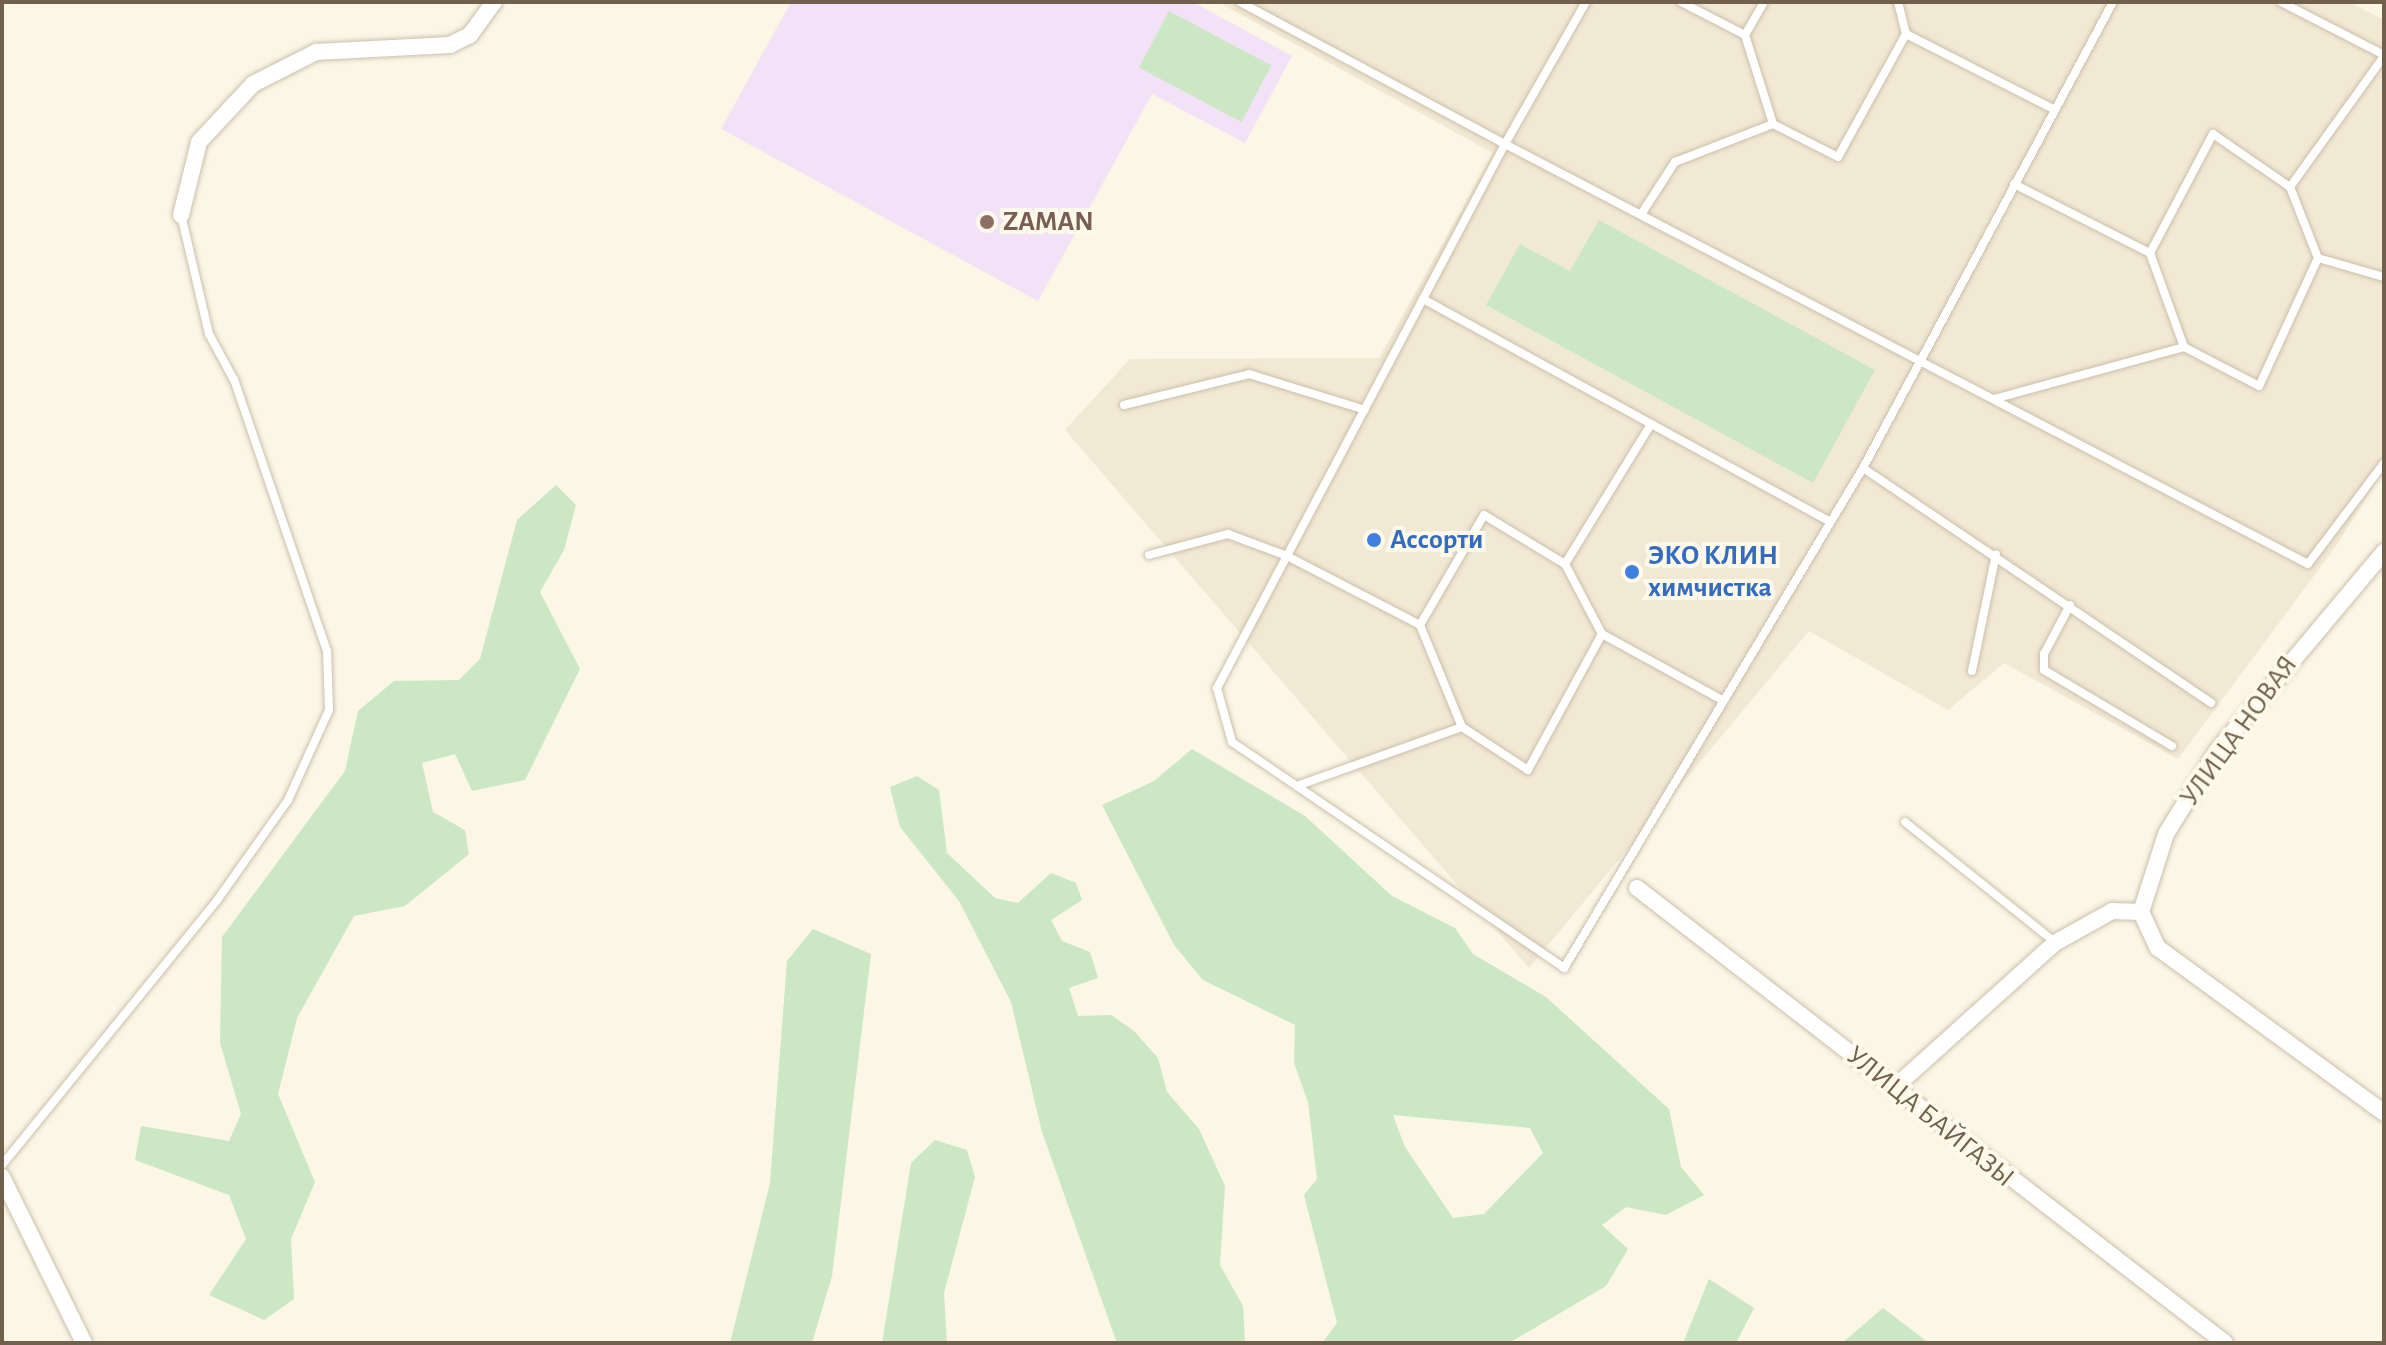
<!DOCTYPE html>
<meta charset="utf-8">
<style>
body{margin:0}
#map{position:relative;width:2386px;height:1345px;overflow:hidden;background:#fbf6e5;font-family:"Alegreya Sans",sans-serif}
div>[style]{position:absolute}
.residential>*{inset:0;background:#f2e9d4}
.education>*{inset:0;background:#f3e2f7}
.green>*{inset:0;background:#cce7c4;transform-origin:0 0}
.roads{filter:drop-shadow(0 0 2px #cbbfac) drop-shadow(0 0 2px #cbbfac)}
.service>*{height:8px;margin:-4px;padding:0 4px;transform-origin:4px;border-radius:4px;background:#fff}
.minor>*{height:16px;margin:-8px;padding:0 8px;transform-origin:8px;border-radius:8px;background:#fff}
.dots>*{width:22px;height:22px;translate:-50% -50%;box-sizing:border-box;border:4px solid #fefaeb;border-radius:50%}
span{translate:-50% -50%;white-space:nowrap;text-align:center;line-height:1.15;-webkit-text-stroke:8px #fefaeb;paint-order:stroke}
.education-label{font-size:28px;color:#785e54;font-weight:700}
.left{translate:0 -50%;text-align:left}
.shop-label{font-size:28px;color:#366cbe;font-weight:700}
.street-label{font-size:28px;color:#71604c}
.frame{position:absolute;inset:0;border:4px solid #71604c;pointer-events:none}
</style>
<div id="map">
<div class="residential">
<i style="clip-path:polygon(1218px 2px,2349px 2px,2384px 20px,2384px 469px,2336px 546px,2178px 759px,2004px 663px,1948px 710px,1809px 631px,1529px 968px,1065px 430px,1130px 359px,1379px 358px,1493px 153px)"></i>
</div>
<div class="education">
<i style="clip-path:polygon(791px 2px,1193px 2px,1292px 56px,1245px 143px,1152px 94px,1038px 301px,721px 129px)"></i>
</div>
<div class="green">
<i style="left:1169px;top:11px;width:116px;height:64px;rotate:28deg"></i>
<i style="clip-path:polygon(1599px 220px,1875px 370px,1813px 483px,1486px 305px,1520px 244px,1570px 271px)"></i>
<i style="clip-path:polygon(556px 485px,576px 505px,564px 550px,540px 592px,580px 669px,525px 780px,472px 791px,455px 754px,422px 763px,433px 812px,465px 830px,469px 854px,405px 906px,354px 916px,297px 1018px,278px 1094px,315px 1182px,291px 1239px,294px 1299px,264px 1320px,209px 1295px,246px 1239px,229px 1195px,135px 1160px,141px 1126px,229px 1141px,241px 1114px,220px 1043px,222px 937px,345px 771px,358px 711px,394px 681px,459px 680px,480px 659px,517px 520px)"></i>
<i style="clip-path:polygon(evenodd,1192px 749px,1305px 816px,1392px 896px,1455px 928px,1473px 954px,1546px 997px,1669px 1109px,1681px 1167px,1704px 1195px,1666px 1215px,1626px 1207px,1602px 1225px,1628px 1249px,1606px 1286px,1509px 1343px,1322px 1343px,1337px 1323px,1304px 1195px,1317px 1179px,1308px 1102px,1294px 1063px,1295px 1025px,1203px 980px,1174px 945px,1102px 805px,1154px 781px,1192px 749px,1393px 1115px,1530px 1128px,1543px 1153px,1484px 1214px,1453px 1218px,1405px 1147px,1393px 1115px)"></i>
<i style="clip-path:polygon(917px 776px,939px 790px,947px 853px,995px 898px,1018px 903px,1051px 873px,1076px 883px,1082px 900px,1051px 920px,1062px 941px,1090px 952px,1098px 978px,1069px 988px,1078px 1016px,1111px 1015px,1134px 1031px,1158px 1058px,1167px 1092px,1199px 1129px,1225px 1186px,1220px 1265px,1243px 1306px,1245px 1343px,1117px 1343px,1042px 1132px,1011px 1002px,959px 901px,900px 827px,890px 787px)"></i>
<i style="clip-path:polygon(813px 929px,871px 954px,832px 1276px,812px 1343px,730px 1343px,770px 1183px,787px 961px)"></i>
<i style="clip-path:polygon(935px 1140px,967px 1150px,975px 1177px,944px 1293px,947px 1343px,882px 1343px,911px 1163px)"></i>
<i style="clip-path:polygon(1709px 1279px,1754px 1308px,1736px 1343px,1683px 1343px)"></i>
<i style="clip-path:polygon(1883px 1308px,1929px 1343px,1842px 1343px)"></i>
</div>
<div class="roads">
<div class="service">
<i style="left:1240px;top:2px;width:301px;rotate:28.2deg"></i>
<i style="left:1505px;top:144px;width:616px;rotate:117.9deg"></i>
<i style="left:1217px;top:688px;width:56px;rotate:74.5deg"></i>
<i style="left:1232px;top:742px;width:402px;rotate:34.2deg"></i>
<i style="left:1564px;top:968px;width:583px;rotate:-59.12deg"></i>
<i style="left:1863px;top:468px;width:529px;rotate:-61.79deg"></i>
<i style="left:1586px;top:2px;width:163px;rotate:119.7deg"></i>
<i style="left:1505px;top:144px;width:906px;rotate:27.61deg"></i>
<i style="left:2308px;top:564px;width:126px;rotate:-53deg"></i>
<i style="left:1681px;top:2px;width:72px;rotate:27.3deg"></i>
<i style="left:1745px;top:35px;width:93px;rotate:72.5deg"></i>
<i style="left:1773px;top:124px;width:73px;rotate:26.9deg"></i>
<i style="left:1838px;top:157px;width:141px;rotate:-61.1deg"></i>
<i style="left:1906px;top:34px;width:33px;rotate:-104deg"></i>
<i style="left:2281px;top:2px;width:116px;rotate:27.2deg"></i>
<i style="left:1906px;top:34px;width:165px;rotate:27deg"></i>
<i style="left:1745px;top:35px;width:38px;rotate:-60deg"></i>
<i style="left:2014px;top:184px;width:153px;rotate:26.9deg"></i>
<i style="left:2150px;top:253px;width:135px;rotate:-62.1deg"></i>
<i style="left:2213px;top:134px;width:93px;rotate:34.5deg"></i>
<i style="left:2290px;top:187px;width:76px;rotate:68.5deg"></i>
<i style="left:2318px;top:258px;width:141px;rotate:114.7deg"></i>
<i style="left:2259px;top:386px;width:85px;rotate:-152.5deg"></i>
<i style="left:2184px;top:347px;width:100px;rotate:-109.9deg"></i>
<i style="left:2290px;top:187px;width:161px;rotate:-54.3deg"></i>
<i style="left:1642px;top:213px;width:61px;rotate:-57.1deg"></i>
<i style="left:1675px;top:162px;width:105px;rotate:-21.2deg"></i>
<i style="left:2318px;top:258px;width:69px;rotate:16.1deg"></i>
<i style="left:1423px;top:299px;width:462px;rotate:28.7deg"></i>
<i style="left:1994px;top:399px;width:197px;rotate:-15.3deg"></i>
<i style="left:1124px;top:405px;width:129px;rotate:-13.9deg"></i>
<i style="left:1249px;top:374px;width:121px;rotate:17.2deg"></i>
<i style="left:1863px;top:468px;width:420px;rotate:34deg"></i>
<i style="left:1149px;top:555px;width:82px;rotate:-14.9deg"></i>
<i style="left:1228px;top:534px;width:63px;rotate:20.4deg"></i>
<i style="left:1287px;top:556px;width:150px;rotate:27.4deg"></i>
<i style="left:1420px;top:625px;width:127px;rotate:-59.8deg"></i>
<i style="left:1484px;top:515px;width:95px;rotate:31.2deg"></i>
<i style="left:1565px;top:564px;width:79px;rotate:62.1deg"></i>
<i style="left:1602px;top:634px;width:155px;rotate:118.6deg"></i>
<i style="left:1528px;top:770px;width:79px;rotate:-146.9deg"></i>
<i style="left:1462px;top:727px;width:110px;rotate:-112.4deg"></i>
<i style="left:1565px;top:564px;width:164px;rotate:-58.4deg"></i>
<i style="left:2070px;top:605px;width:55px;rotate:118deg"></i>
<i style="left:2044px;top:654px;width:16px;rotate:90deg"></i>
<i style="left:2044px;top:670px;width:149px;rotate:30.7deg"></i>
<i style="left:1602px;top:634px;width:137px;rotate:28.8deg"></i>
<i style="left:1972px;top:671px;width:119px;rotate:-78.4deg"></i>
<i style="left:1297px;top:786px;width:175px;rotate:-19.7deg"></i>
<i style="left:1905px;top:822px;width:192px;rotate:38.7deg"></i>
<i style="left:2px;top:1165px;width:343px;rotate:-50.9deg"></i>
<i style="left:218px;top:899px;width:121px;rotate:-54.7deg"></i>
<i style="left:288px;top:800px;width:99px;rotate:-65.5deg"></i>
<i style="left:329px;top:710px;width:59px;rotate:-91.9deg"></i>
<i style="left:327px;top:651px;width:287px;rotate:-108.9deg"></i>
<i style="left:234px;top:380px;width:52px;rotate:-118.5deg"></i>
<i style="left:209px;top:334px;width:122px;rotate:-103.2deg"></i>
</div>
<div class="minor">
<i style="left:181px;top:215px;width:75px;rotate:-76.1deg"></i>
<i style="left:199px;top:142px;width:79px;rotate:-47deg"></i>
<i style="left:253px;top:84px;width:71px;rotate:-26.9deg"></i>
<i style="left:316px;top:52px;width:134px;rotate:-3deg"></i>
<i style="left:450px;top:45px;width:22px;rotate:-27deg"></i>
<i style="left:470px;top:35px;width:41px;rotate:-54deg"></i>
<i style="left:1637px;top:888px;width:743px;rotate:37.73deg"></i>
<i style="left:2141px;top:912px;width:40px;rotate:65deg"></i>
<i style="left:2158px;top:948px;width:280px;rotate:36.1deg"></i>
<i style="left:1895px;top:1087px;width:215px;rotate:-42deg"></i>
<i style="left:2055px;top:943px;width:65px;rotate:-29.3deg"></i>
<i style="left:2112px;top:911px;width:29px;rotate:2deg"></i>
<i style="left:2141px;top:912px;width:82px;rotate:-72.2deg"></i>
<i style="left:2166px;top:834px;width:97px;rotate:-58.4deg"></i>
<i style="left:2217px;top:751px;width:260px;rotate:-50deg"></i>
<i style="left:2px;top:1177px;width:185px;rotate:63.7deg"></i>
</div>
</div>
<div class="dots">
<i style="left:987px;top:222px;background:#8d6e63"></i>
<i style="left:1374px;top:540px;background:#3f7fe0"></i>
<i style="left:1632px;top:572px;background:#3f7fe0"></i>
</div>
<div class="education-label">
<span class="left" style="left:1003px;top:222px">ZAMAN</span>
</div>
<div class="shop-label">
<span class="left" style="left:1390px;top:540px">Ассорти</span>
<span class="left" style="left:1648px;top:572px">ЭКО КЛИН<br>химчистка</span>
</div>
<div class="street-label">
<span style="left:2239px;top:731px;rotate:-54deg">УЛИЦА НОВАЯ</span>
<span style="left:1930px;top:1117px;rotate:39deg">УЛИЦА БАЙГАЗЫ</span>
</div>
<div class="frame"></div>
</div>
